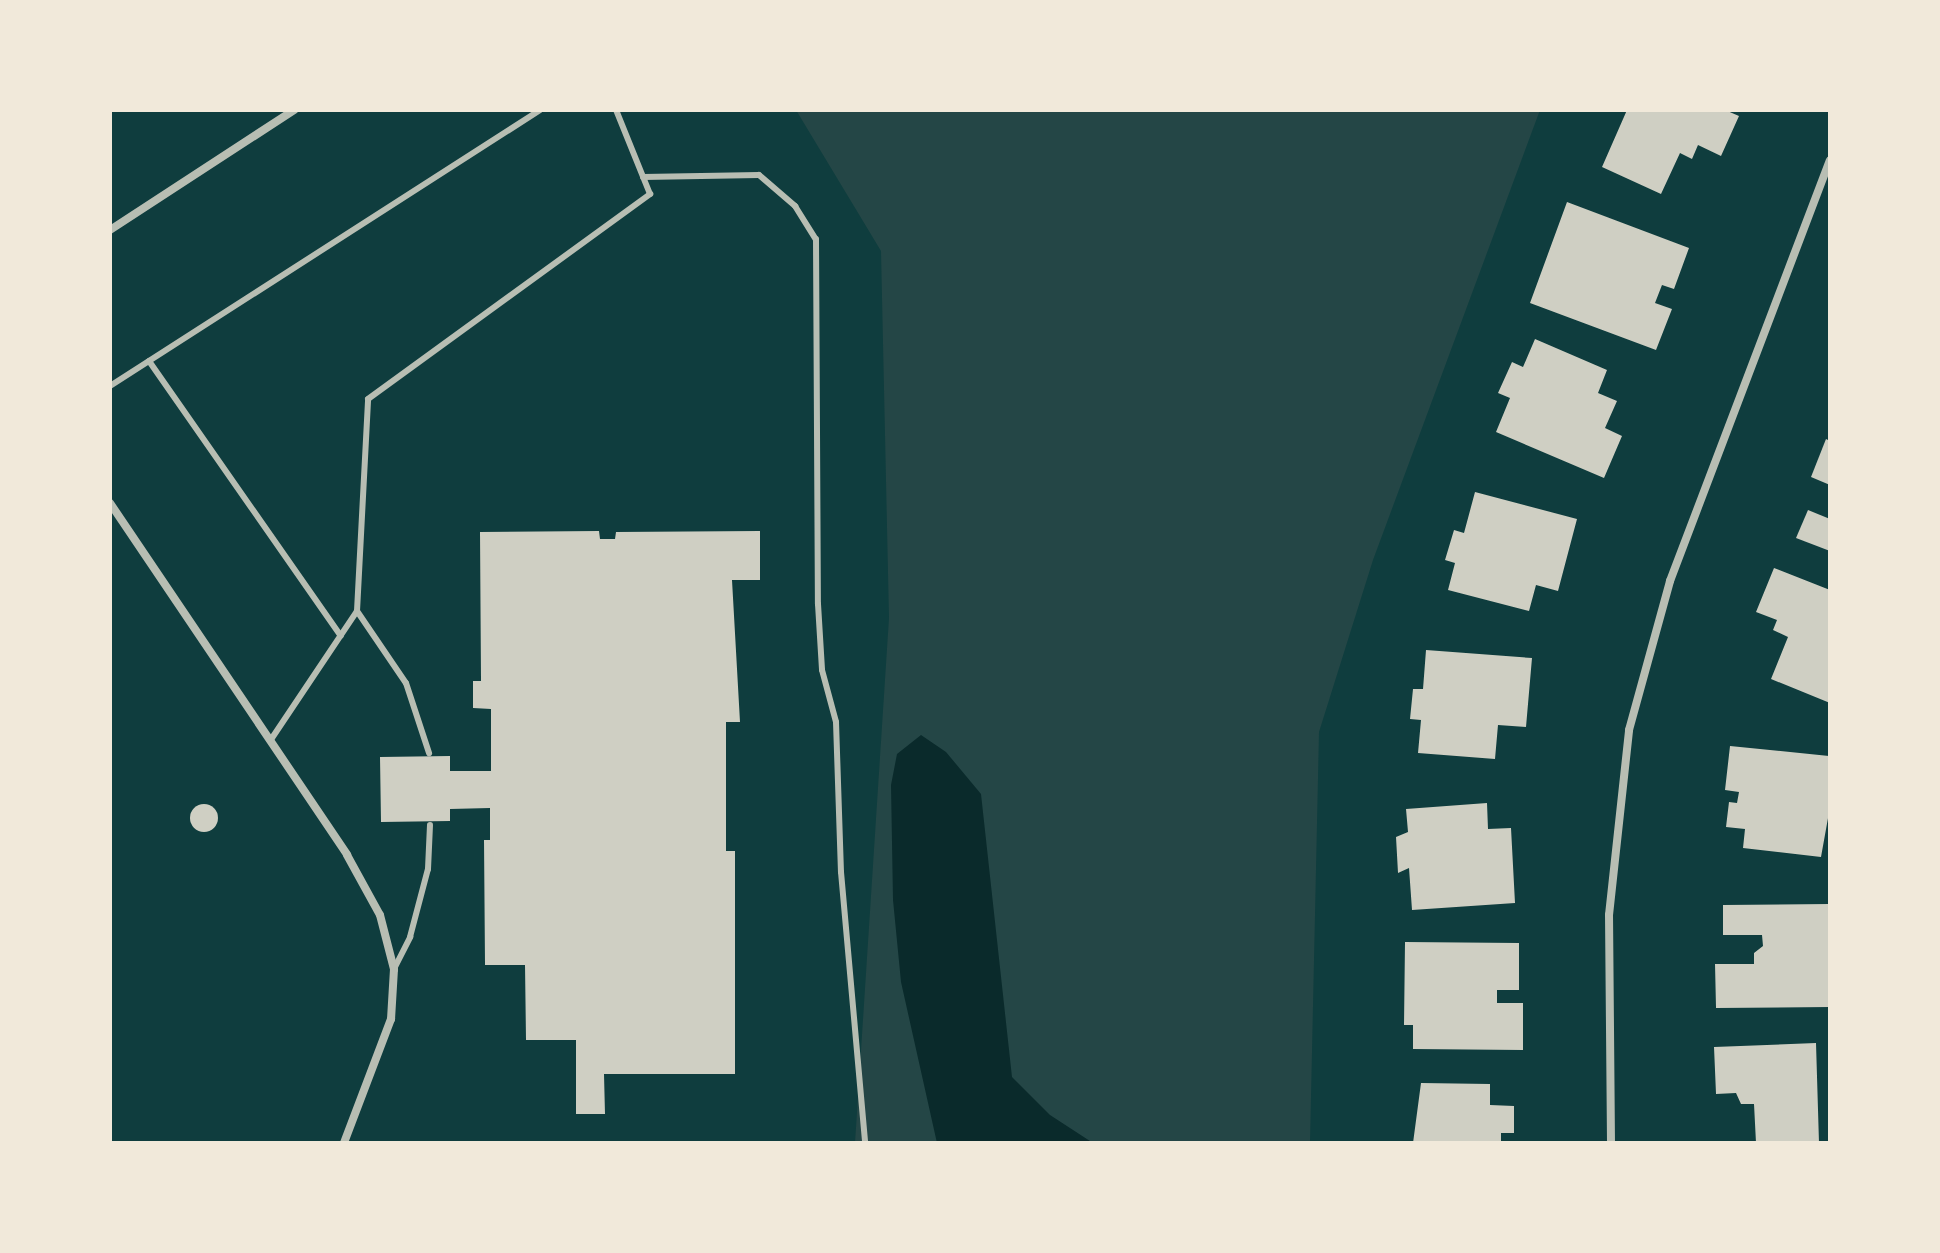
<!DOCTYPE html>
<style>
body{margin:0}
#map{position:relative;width:1940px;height:1253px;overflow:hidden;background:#0f3d3e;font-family:"Source Sans 3",sans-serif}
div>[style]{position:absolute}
.green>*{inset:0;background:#244646}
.water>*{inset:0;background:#0a2a2b}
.building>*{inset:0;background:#cfcfc3}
.round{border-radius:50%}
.service>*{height:6px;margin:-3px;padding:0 3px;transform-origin:3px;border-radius:3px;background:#b8beb3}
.minor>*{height:8px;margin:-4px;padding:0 4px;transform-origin:4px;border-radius:4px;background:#b8beb3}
span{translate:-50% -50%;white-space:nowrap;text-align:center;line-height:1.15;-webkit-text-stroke:6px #f1e9da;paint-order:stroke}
.frame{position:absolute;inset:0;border:112px solid #f1e9da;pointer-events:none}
</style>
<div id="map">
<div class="green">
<i style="clip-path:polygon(796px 110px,1540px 110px,1373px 560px,1319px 732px,1310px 1143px,855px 1143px,889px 618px,881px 251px)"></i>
</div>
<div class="water">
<i style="clip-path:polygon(921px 735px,946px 752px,981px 794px,1012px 1077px,1050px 1115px,1093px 1143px,937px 1143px,901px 982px,893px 900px,891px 785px,897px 754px)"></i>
</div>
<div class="building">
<i style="clip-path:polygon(1627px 110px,1725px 110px,1739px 116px,1721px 156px,1698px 145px,1692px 159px,1680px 153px,1661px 194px,1602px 167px)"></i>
<i style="clip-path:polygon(1567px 202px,1689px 248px,1674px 289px,1662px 285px,1655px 303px,1672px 309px,1656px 350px,1530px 303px)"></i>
<i style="clip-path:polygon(1535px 339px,1607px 370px,1598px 393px,1617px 401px,1605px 428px,1622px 436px,1604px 478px,1496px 432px,1510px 398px,1498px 393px,1512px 362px,1523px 367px)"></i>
<i style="clip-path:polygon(1826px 439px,1830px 441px,1830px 485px,1811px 477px)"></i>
<i style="clip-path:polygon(1475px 492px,1577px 519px,1558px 591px,1536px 585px,1529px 611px,1448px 590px,1455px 563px,1445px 560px,1454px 530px,1464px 533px)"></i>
<i style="clip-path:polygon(1808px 510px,1830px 519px,1830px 551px,1796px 538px)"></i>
<i style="clip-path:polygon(599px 531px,600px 539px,615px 539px,616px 532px,760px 531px,760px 580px,732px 580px,740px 722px,726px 722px,726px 851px,735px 851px,735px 1074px,604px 1074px,605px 1114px,576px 1114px,576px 1040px,526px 1040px,525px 965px,485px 965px,484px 840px,490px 840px,490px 808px,450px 809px,450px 821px,381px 822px,380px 757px,450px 756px,450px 771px,491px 771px,491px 709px,473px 708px,473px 681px,481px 681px,480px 532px)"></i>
<i style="clip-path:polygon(1774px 568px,1830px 590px,1830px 703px,1771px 679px,1788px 637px,1773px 630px,1777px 620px,1756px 612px)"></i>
<i style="clip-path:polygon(1426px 650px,1532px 658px,1526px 727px,1498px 725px,1495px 759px,1418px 753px,1421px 720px,1410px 719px,1413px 689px,1423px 689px)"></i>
<i style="clip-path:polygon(1730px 746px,1829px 756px,1830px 807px,1821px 857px,1743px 848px,1745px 829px,1726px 827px,1729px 802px,1737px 803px,1739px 792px,1725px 790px)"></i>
<i style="clip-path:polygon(1487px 803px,1488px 829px,1511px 828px,1515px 903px,1412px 910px,1409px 868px,1398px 873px,1396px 837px,1408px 832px,1406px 809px)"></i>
<i class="round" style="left:190px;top:804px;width:28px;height:28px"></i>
<i style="clip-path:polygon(1830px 904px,1830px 1007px,1716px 1008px,1715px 964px,1754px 964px,1754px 953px,1763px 946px,1762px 935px,1723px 935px,1723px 905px)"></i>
<i style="clip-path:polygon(1405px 942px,1519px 943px,1519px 990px,1497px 990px,1497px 1003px,1523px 1003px,1523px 1050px,1413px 1049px,1413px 1025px,1404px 1025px)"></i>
<i style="clip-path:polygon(1816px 1043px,1819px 1143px,1756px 1143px,1754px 1104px,1741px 1104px,1736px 1093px,1716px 1094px,1714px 1047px)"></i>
<i style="clip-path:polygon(1421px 1083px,1490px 1084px,1490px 1105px,1514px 1106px,1514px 1133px,1501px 1133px,1501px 1143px,1413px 1143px)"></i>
</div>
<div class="service">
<i style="left:643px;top:177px;width:116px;rotate:-1deg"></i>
<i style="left:759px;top:175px;width:48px;rotate:40.7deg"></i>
<i style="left:795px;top:206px;width:39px;rotate:58deg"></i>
<i style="left:816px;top:239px;width:365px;rotate:89.7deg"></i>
<i style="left:818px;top:604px;width:66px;rotate:86.5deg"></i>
<i style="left:822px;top:670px;width:54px;rotate:74.9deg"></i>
<i style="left:836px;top:722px;width:150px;rotate:88.1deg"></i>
<i style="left:841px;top:872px;width:272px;rotate:84.9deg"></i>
<i style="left:149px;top:361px;width:335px;rotate:55.1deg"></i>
<i style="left:110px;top:386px;width:511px;rotate:-32.69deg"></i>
<i style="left:357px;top:611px;width:87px;rotate:55.8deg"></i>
<i style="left:406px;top:683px;width:74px;rotate:71.8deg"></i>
<i style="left:270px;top:741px;width:156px;rotate:-56.2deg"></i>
<i style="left:357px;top:611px;width:212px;rotate:-87deg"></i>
<i style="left:368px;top:399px;width:349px;rotate:-36deg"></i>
<i style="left:650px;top:194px;width:91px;rotate:-112deg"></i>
<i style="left:394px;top:969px;width:36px;rotate:-63deg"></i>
<i style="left:410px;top:937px;width:70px;rotate:-75.2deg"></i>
<i style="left:428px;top:869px;width:44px;rotate:-87.4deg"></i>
</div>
<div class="minor">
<i style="left:110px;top:230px;width:220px;rotate:-33.1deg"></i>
<i style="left:110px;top:503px;width:424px;rotate:56deg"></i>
<i style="left:347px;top:855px;width:68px;rotate:61.2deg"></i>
<i style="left:380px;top:915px;width:56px;rotate:75.5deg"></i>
<i style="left:394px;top:969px;width:50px;rotate:93.4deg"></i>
<i style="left:391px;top:1019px;width:133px;rotate:110.8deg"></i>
<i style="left:1611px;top:1143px;width:228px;rotate:-90.5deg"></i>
<i style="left:1609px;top:915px;width:186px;rotate:-83.8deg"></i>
<i style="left:1629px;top:730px;width:155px;rotate:-74.6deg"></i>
<i style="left:1670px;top:581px;width:450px;rotate:-69.2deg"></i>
</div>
<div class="frame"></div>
</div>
